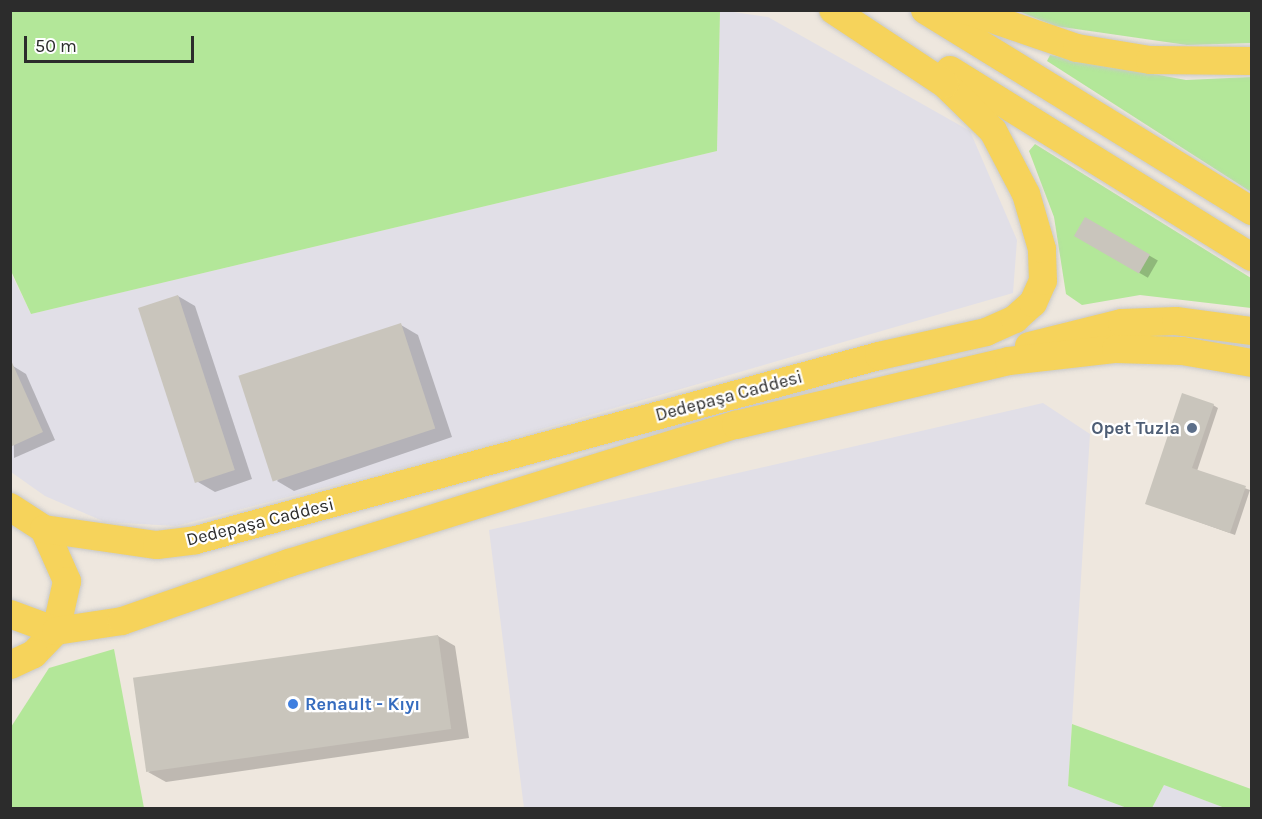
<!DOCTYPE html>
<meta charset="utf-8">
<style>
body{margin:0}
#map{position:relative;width:1262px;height:819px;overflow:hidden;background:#eee7de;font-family:Karla,sans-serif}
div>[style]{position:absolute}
.industrial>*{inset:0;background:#e1dfe7}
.green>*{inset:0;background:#b3e799}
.shadow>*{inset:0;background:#0003;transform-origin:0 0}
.building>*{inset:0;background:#c9c5bc;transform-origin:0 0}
.roads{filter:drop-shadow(0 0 2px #c8c8c8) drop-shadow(0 0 2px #c8c8c8)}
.primary>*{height:28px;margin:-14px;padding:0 14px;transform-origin:14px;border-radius:14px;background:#f6d35b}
.dots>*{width:16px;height:16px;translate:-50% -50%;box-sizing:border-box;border:3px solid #fff;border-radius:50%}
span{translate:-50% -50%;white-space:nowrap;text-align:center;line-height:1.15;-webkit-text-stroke:4.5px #fff;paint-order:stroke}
.street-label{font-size:18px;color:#2c2c2c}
.service-label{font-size:18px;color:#4e5e75;font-weight:700}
.right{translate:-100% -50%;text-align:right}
.shop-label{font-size:18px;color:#366cbe;font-weight:700}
.left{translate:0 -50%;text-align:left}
.frame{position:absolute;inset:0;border:12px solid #2c2c2c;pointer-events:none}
.scale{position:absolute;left:24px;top:36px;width:170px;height:27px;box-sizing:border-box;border:3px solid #2c2c2c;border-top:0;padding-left:8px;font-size:18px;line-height:21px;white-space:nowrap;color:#2c2c2c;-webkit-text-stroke:4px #fff;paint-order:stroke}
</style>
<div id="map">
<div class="industrial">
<i style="clip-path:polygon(720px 10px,768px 17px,970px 131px,1017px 240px,1013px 293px,466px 451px,176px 526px,105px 522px,45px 496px,11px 472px,10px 271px,31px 314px,717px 151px)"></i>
<i style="clip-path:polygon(1043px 403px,1090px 434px,1068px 786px,1127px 808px,524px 808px,489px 530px)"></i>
<i style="clip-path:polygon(1164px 785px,1225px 808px,1152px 808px)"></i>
</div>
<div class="green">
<i style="clip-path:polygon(11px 10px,720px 11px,717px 151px,31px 314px,11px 271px)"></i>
<i style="clip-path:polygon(1018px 11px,1251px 11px,1251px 43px,1187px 45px,1055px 26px)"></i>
<i style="clip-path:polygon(1050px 55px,1186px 80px,1251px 77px,1251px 192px,1047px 61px)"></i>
<i style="clip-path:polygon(1035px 144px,1251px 278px,1251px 308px,1140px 295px,1082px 305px,1066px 294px,1054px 217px,1029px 151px)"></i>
<i style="clip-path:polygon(114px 649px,144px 808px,11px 808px,11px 727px,49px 668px)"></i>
<i style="clip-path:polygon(1072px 724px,1251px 789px,1251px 808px,1225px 808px,1164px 785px,1152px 808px,1127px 808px,1068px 786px)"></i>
</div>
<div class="shadow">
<i style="left:1086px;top:219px;width:83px;height:20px;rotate:30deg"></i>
<i style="clip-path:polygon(178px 296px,195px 306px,252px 479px,215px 492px,198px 482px)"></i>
<i style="clip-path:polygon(401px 325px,418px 335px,452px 437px,294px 491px,277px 481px)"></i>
<i style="clip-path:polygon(13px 366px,26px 374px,55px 440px,14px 458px)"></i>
<i style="clip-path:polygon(1213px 405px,1218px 408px,1197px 471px,1250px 490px,1235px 535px,1146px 503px)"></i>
<i style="clip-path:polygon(438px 636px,455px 646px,469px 738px,166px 782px,148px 772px)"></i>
</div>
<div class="building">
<i style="left:1085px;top:217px;width:75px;height:22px;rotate:30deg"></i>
<i style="left:178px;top:295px;width:184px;height:42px;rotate:72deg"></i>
<i style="left:401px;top:323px;width:111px;height:171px;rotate:72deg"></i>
<i style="clip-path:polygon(10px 358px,43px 432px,10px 447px)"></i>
<i style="clip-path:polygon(1182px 393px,1214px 404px,1192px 468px,1246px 486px,1230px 533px,1145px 504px)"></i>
<i style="left:438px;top:635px;width:95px;height:308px;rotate:82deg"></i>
</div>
<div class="roads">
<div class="primary">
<i style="left:925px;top:10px;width:384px;rotate:31.6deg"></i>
<i style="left:966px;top:10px;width:117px;rotate:18.9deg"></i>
<i style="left:1077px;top:48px;width:74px;rotate:9.3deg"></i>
<i style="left:1150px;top:60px;width:102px;rotate:0.6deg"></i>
<i style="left:950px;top:70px;width:355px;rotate:31.8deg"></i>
<i style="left:1029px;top:346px;width:96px;rotate:-13.9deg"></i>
<i style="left:1122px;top:323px;width:54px;rotate:-2.1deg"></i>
<i style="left:1176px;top:321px;width:77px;rotate:7.5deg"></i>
<i style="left:10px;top:507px;width:40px;rotate:32.9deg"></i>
<i style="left:44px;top:529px;width:57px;rotate:66.1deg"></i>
<i style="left:67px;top:581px;width:51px;rotate:102.4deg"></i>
<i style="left:56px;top:631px;width:32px;rotate:134deg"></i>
<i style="left:34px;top:654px;width:26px;rotate:155deg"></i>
<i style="left:44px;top:529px;width:114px;rotate:8.1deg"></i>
<i style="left:157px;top:545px;width:39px;rotate:-7deg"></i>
<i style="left:196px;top:540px;width:707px;rotate:-15.08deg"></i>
<i style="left:879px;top:356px;width:110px;rotate:-12.6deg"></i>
<i style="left:986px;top:332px;width:32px;rotate:-24deg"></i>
<i style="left:1015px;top:319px;width:24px;rotate:-42deg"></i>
<i style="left:1033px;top:303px;width:24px;rotate:-66deg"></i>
<i style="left:1043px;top:281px;width:32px;rotate:-92deg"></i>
<i style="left:1042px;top:249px;width:57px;rotate:-106.2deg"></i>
<i style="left:1026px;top:194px;width:71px;rotate:-117.6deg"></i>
<i style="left:993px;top:131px;width:67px;rotate:-135.6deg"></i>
<i style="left:945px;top:84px;width:134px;rotate:-146.5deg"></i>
<i style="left:10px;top:614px;width:49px;rotate:20.3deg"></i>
<i style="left:56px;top:631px;width:67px;rotate:-8.6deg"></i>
<i style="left:122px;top:621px;width:177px;rotate:-19.2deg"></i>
<i style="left:289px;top:563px;width:468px;rotate:-17.2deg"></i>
<i style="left:736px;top:425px;width:280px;rotate:-13.2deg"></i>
<i style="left:1009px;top:361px;width:108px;rotate:-6.4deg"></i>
<i style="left:1116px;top:349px;width:66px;rotate:1.7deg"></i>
<i style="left:1182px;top:351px;width:71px;rotate:9.7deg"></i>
</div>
</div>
<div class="dots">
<i style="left:1192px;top:428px;background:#5c6f8a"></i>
<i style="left:293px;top:704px;background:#3f7fe0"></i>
</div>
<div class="street-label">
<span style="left:729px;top:396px;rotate:-15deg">Dedepaşa Caddesi</span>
<span style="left:260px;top:522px;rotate:-14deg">Dedepaşa Caddesi</span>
</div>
<div class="service-label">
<span class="right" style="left:1180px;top:428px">Opet Tuzla</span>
</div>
<div class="shop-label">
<span class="left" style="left:305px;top:704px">Renault - Kıyı</span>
</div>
<div class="frame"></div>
<div class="scale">50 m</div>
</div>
